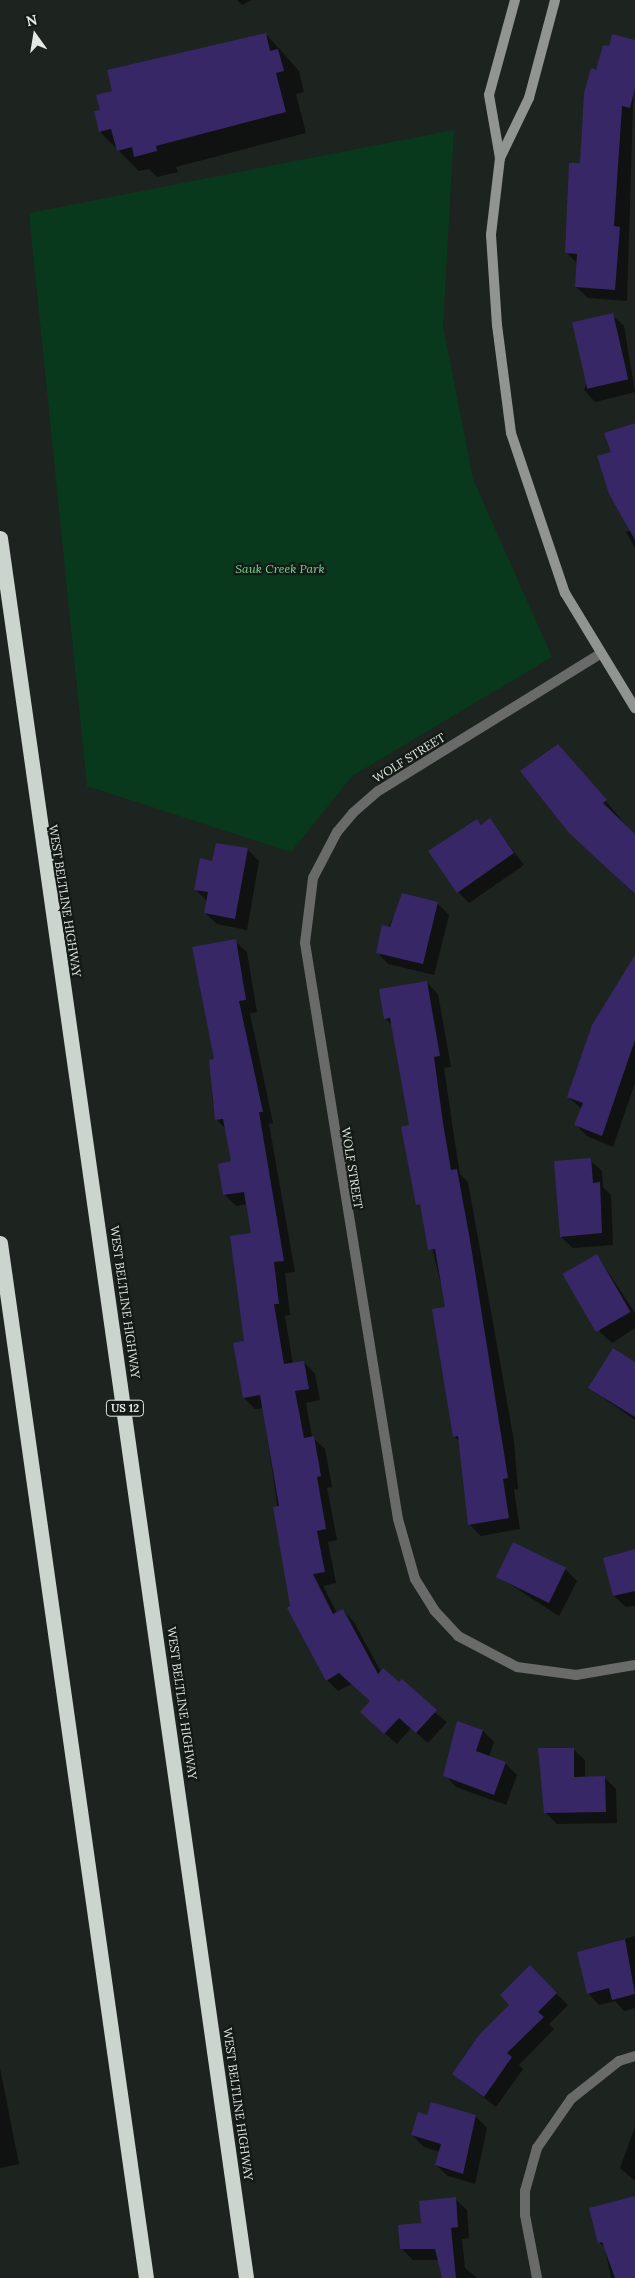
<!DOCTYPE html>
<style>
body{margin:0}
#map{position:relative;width:635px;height:2278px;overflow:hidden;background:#1d231e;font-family:Lora,serif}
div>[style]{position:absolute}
.green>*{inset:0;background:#09391c}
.shadow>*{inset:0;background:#0007}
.building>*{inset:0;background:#372767;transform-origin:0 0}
.street>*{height:10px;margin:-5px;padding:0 5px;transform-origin:5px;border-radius:5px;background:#686b69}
.secondary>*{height:10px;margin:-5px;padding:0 5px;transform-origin:5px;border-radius:5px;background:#909591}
.highway>*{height:15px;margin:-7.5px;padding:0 7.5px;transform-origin:7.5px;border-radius:7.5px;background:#ccd4ce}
span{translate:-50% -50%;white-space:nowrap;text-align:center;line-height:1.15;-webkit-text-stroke:4.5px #141a15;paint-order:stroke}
.shield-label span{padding:1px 4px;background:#141a15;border:1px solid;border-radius:4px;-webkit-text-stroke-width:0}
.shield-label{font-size:11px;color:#e5e9e6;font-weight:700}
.park-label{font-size:12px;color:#74d792;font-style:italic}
.street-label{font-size:12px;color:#e5e9e6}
.north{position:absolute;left:10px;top:10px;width:50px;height:50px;-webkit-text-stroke:4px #141a15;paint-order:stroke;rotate:347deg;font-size:14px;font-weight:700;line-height:20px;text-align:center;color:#e5e9e6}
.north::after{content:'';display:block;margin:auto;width:18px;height:22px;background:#e5e9e6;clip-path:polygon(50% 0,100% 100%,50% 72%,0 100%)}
</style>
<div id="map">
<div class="green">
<i style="clip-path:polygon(454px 130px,443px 326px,473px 479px,552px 657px,352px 776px,291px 852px,87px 786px,29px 213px)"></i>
</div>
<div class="shadow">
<i style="clip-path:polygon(237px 0,252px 0,242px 5px)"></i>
<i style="clip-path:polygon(266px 34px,299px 71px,304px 92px,296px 94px,306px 133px,176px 167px,178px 172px,157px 177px,149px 169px,139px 171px,100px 132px,102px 111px,114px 92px)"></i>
<i style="clip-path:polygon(635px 41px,627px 301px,588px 298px,576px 287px,578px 264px,566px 252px,597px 71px,610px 48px)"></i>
<i style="clip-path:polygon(612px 315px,624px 326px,635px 392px,595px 402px,584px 390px)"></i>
<i style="clip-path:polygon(635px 424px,635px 548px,626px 532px,631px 530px,612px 453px)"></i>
<i style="clip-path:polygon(569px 757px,635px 836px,635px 895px,571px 831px)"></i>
<i style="clip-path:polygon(477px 820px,482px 826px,490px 820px,524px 865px,469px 903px,458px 892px)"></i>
<i style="clip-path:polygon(248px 850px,259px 861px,247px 930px,217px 924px,205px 913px,207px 901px,195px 889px,213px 862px)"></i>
<i style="clip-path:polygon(437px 903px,449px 915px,434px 975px,388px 964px,377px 952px,395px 914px)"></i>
<i style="clip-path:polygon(235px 941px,247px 952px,257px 1012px,250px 1013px,273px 1123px,269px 1124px,295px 1272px,285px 1273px,290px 1315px,285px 1316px,293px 1364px,304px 1362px,315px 1374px,320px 1400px,306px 1403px,312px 1437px,325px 1449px,332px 1487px,327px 1488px,337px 1540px,328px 1542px,336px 1583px,323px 1586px,337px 1613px,343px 1610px,354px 1622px,381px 1672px,447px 1722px,428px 1743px,411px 1728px,397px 1744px,373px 1723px,371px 1701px,352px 1684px,338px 1691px,327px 1680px,292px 1606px,263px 1408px,255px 1409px,244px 1398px,252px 1234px,247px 1204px,236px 1206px,224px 1194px,233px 1162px,227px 1130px,216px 1119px,212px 1095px,217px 1095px,216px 1060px)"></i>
<i style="clip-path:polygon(635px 981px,635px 1083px,613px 1147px,587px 1136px,576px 1125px,582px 1109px,568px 1097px)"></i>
<i style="clip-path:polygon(426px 982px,438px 994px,451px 1067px,444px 1068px,454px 1136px,460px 1174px,468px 1182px,514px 1441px,518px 1489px,514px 1490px,520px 1529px,481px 1536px,469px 1524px,460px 1442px,454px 1436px,447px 1308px,402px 1128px,411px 1126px,393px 1026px,385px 1018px)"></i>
<i style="clip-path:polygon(590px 1160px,602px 1171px,603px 1187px,611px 1195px,613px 1245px,573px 1248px,561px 1237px)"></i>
<i style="clip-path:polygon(597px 1255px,635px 1313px,635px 1328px,612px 1343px,600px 1332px)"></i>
<i style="clip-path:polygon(635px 1363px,635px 1420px,589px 1388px)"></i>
<i style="clip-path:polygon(514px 1543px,565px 1569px,577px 1581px,559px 1616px,497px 1576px)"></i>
<i style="clip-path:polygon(635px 1550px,635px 1606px,626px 1607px,614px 1596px)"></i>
<i style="clip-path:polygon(458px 1722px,483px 1731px,494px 1742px,489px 1757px,505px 1763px,517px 1775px,506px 1805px,456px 1787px,445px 1775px)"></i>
<i style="clip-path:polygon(573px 1749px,585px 1760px,585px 1778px,605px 1778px,616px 1789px,617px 1823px,557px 1824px,545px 1812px)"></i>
<i style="clip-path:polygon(635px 1936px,635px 2008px,624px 2011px,615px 2001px,599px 2005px,588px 1993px,578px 1952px)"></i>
<i style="clip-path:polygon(530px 1967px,568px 2005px,549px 2024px,554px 2029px,519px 2065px,523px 2069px,496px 2107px,453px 2074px,511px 2005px)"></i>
<i style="clip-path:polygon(0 2068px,19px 2164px,0 2168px)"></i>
<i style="clip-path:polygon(428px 2116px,475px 2116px,487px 2128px,475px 2184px,448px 2176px,436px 2165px,440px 2152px,424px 2147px,412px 2135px)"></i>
<i style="clip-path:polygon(635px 2127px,635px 2181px,620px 2168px)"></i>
<i style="clip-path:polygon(455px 2199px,467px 2210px,469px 2238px,462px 2239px,465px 2268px,477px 2278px,443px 2278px,439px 2260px,413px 2260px,401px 2248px,422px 2224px)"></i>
<i style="clip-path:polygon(635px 2200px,635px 2278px,611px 2278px,605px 2248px,599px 2242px)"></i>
</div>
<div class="building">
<i style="clip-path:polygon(266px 33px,270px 51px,278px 49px,284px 71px,276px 73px,286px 112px,156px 146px,157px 151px,134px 157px,132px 147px,117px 151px,111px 129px,99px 132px,94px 111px,100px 110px,96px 95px,112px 91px,107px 70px)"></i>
<i style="clip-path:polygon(612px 34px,635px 40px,635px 88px,630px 108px,622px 106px,614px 226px,620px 227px,615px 290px,575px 287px,577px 254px,565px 253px,569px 163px,580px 163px,584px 93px,591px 68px,596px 70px,603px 45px,609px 46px)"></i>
<i style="left:613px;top:313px;width:68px;height:42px;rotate:77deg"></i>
<i style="clip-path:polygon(635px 423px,635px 540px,609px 494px,597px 456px,611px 452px,604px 433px)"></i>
<i style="clip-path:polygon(558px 744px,607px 800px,603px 803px,635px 834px,635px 894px,569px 833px,520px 771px)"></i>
<i style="clip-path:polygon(490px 818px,514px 853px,457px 893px,428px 851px,477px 819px,481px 825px)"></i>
<i style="clip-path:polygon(216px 843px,248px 848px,235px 919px,204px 913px,208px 892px,194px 890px,200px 858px,212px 861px)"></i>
<i style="clip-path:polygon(402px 893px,438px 902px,423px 964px,376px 953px,382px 925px,390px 927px)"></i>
<i style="clip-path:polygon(236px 939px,246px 1000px,239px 1001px,263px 1112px,259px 1112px,284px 1261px,274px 1262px,279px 1304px,274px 1304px,284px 1364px,304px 1361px,309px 1389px,295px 1391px,304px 1438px,314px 1436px,321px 1476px,317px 1477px,326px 1529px,317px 1531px,325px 1572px,313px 1574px,333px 1614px,343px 1609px,378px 1674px,383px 1668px,399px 1682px,402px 1679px,437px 1710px,416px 1733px,399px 1718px,384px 1734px,360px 1712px,370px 1701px,339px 1673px,326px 1681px,287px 1608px,290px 1606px,273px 1507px,279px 1506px,260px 1395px,243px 1398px,233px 1343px,244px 1341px,230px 1236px,251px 1233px,244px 1192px,223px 1195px,218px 1164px,231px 1161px,223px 1119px,215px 1120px,209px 1060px,214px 1059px,192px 947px)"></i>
<i style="clip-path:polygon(635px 955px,635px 1040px,602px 1136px,574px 1125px,583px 1103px,567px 1097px,592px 1025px)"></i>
<i style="clip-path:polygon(427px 981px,440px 1056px,434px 1057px,443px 1123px,451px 1170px,457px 1169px,470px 1240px,508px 1478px,503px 1479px,509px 1518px,468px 1525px,458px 1436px,453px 1437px,432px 1309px,445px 1307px,435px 1249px,428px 1250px,420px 1204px,416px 1205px,401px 1127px,409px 1125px,390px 1018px,384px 1019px,379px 989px)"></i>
<i style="clip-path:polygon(591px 1158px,593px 1183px,600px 1182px,602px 1233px,560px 1237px,554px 1161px)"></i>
<i style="left:597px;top:1254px;width:67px;height:40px;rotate:60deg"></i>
<i style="clip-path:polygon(613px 1348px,635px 1362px,635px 1417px,588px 1388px)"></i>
<i style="left:513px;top:1542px;width:59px;height:39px;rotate:26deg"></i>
<i style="clip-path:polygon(635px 1549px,635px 1591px,613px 1596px,603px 1558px)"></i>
<i style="clip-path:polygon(457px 1721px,483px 1730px,476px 1751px,506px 1762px,494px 1795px,443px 1776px)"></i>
<i style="clip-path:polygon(538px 1748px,574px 1748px,574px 1777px,605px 1776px,606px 1812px,544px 1813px)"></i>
<i style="clip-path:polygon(625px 1939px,635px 1994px,612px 2000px,609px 1988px,587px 1994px,577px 1952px)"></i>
<i style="clip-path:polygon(530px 1965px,557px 1993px,538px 2012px,544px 2017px,507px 2053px,512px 2057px,484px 2097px,452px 2074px,479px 2035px,509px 2005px,500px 1995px)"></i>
<i style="clip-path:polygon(431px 2102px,476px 2115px,463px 2174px,435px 2165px,441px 2144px,411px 2135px,418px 2112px,427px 2115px)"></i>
<i style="clip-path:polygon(635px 2196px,635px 2278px,615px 2278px,602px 2242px,598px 2243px,589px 2208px)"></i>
<i style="clip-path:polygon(456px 2197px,458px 2227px,451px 2228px,456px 2278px,442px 2278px,435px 2249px,400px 2249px,398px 2225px,421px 2223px,419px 2201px)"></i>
</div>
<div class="street">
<i style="left:600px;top:654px;width:261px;rotate:148.3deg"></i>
<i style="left:378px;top:791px;width:33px;rotate:139deg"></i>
<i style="left:353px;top:813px;width:25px;rotate:130deg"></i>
<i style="left:337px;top:832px;width:52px;rotate:117.6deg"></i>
<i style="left:313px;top:878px;width:65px;rotate:97deg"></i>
<i style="left:305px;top:943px;width:583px;rotate:80.83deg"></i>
<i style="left:398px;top:1519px;width:62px;rotate:74.2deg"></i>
<i style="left:415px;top:1579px;width:36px;rotate:58deg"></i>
<i style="left:434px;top:1610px;width:35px;rotate:47deg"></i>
<i style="left:458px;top:1636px;width:67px;rotate:27.7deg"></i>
<i style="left:517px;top:1667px;width:60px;rotate:7.7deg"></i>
<i style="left:576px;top:1675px;width:60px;rotate:-9.6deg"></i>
<i style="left:537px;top:2278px;width:64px;rotate:-100.8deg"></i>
<i style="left:525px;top:2215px;width:24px;rotate:-90deg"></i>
<i style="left:525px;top:2191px;width:45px;rotate:-74.4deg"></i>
<i style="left:537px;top:2148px;width:60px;rotate:-55.2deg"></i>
<i style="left:571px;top:2099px;width:61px;rotate:-38.4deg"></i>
<i style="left:619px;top:2061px;width:17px;rotate:-17deg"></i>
</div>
<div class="secondary">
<i style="left:515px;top:0;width:98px;rotate:105.3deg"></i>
<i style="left:489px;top:95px;width:64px;rotate:80.1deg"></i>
<i style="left:500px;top:158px;width:78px;rotate:96.7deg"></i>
<i style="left:491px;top:235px;width:90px;rotate:86.2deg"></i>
<i style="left:497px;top:325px;width:109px;rotate:82.6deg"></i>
<i style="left:511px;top:433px;width:169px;rotate:71.4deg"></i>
<i style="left:565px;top:593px;width:135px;rotate:58.7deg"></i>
<i style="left:500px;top:158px;width:67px;rotate:-64.2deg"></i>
<i style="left:529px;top:98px;width:101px;rotate:-75.1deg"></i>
</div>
<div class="highway">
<i style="left:0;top:538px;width:1757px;rotate:81.95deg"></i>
<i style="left:0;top:1243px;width:1045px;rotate:81.97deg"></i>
</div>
<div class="shield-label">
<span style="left:125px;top:1408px">US 12</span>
</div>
<div class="park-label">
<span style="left:280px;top:569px">Sauk Creek Park</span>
</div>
<div class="street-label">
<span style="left:409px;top:758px;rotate:-32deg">WOLF STREET</span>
<span style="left:65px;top:901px;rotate:81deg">WEST BELTLINE HIGHWAY</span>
<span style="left:352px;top:1168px;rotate:81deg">WOLF STREET</span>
<span style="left:125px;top:1302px;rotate:82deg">WEST BELTLINE HIGHWAY</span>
<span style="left:182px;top:1703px;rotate:82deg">WEST BELTLINE HIGHWAY</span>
<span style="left:238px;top:2104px;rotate:82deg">WEST BELTLINE HIGHWAY</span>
</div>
<div class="north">N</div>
</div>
